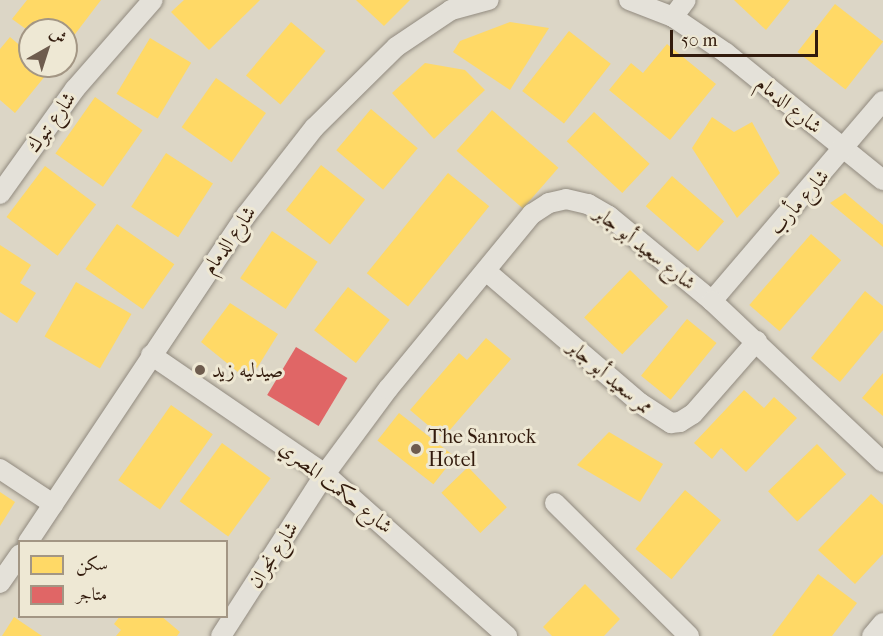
<!DOCTYPE html>
<meta charset="utf-8">
<style>
body{margin:0}
#map{position:relative;width:883px;height:636px;overflow:hidden;background:#dcd6c6;font-family:"IM FELL French Canon",Amiri,serif}
div>[style]{position:absolute}
.homes>*{inset:0;background:#ffd966;transform-origin:0 0}
.shops>*{inset:0;background:#e06666;transform-origin:0 0}
.roads{filter:drop-shadow(0 0 2px #918a7f) drop-shadow(0 0 2px #918a7f)}
.street>*{height:20px;margin:-10px;padding:0 10px;transform-origin:10px;border-radius:10px;background:#e4e1d9}
.dots>*{width:16px;height:16px;translate:-50% -50%;box-sizing:border-box;border:3px solid #eee8d4;border-radius:50%}
span{translate:-50% -50%;white-space:nowrap;text-align:center;line-height:1.15;-webkit-text-stroke:6px #eee8d4;paint-order:stroke}
.street-label{font-size:20px;color:#321b0d}
.poi-label{font-size:20px;color:#321b0d}
.left{translate:0 -50%;text-align:left}
.legend{position:absolute;left:18px;top:540px;width:210px;height:78px;box-sizing:border-box;background:#eee8d4;border:2px solid #a39684;margin:0;padding:8px 10px;list-style:none;font-size:18px;color:#321b0d}
.legend li{display:flex;align-items:center;gap:12px;height:30px}
.legend b{width:30px;border:2px solid #a39684}
.north{position:absolute;left:18px;top:18px;width:60px;height:60px;box-sizing:border-box;background:#eee8d4;border:2px solid #a39684;border-radius:50%;rotate:39deg;font-size:16px;font-weight:700;line-height:24px;text-align:center;color:#321b0d}
.north::after{content:'';display:block;margin:auto;width:21px;height:27px;background:#6e5c4e;clip-path:polygon(50% 0,100% 100%,50% 72%,0 100%)}
.scale{position:absolute;left:670px;top:30px;width:148px;height:27px;box-sizing:border-box;border:3px solid #321b0d;border-top:0;padding-left:8px;font-size:18px;line-height:21px;white-space:nowrap;color:#321b0d;-webkit-text-stroke:4px #eee8d4;paint-order:stroke}
</style>
<div id="map">
<div class="homes">
<i style="clip-path:polygon(27px 0,101px 0,66px 46px,66px 30px,30px 32px,12px 19px)"></i>
<i style="clip-path:polygon(184px 0,260px 0,209px 50px,171px 12px)"></i>
<i style="clip-path:polygon(356px 0,410px 0,384px 26px)"></i>
<i style="clip-path:polygon(734px 0,790px 0,766px 30px)"></i>
<i style="left:835px;top:4px;width:61px;height:61px;rotate:38deg"></i>
<i style="left:291px;top:22px;width:45px;height:70px;rotate:40deg"></i>
<i style="clip-path:polygon(510px 22px,549px 28px,510px 90px,453px 52px,460px 41px)"></i>
<i style="left:569px;top:31px;width:53px;height:76px;rotate:38deg"></i>
<i style="clip-path:polygon(10px 37px,30px 54px,30px 66px,50px 70px,15px 113px,0 100px,0 49px)"></i>
<i style="left:150px;top:38px;width:48px;height:65px;rotate:31deg"></i>
<i style="clip-path:polygon(667px 44px,716px 84px,670px 140px,609px 90px,631px 63px,643px 73px)"></i>
<i style="clip-path:polygon(425px 63px,465px 70px,485px 90px,434px 139px,392px 93px)"></i>
<i style="left:216px;top:78px;width:61px;height:60px;rotate:35deg"></i>
<i style="left:95px;top:97px;width:58px;height:69px;rotate:35deg"></i>
<i style="left:371px;top:109px;width:61px;height:54px;rotate:40deg"></i>
<i style="left:492px;top:110px;width:88px;height:54px;rotate:41deg"></i>
<i style="left:594px;top:112px;width:76px;height:40px;rotate:43deg"></i>
<i style="clip-path:polygon(712px 117px,734px 132px,752px 122px,780px 173px,737px 218px,692px 148px)"></i>
<i style="left:166px;top:153px;width:56px;height:64px;rotate:33deg"></i>
<i style="left:321px;top:165px;width:56px;height:57px;rotate:38deg"></i>
<i style="left:45px;top:166px;width:64px;height:64px;rotate:37deg"></i>
<i style="left:448px;top:173px;width:53px;height:129px;rotate:39deg"></i>
<i style="left:672px;top:176px;width:69px;height:40px;rotate:41deg"></i>
<i style="clip-path:polygon(845px 193px,883px 225px,883px 247px,830px 203px)"></i>
<i style="left:117px;top:224px;width:70px;height:55px;rotate:35deg"></i>
<i style="left:272px;top:231px;width:55px;height:57px;rotate:34deg"></i>
<i style="left:811px;top:234px;width:40px;height:94px;rotate:41deg"></i>
<i style="clip-path:polygon(0 245px,31px 265px,20px 283px,36px 293px,17px 323px,0 312px)"></i>
<i style="left:630px;top:270px;width:53px;height:66px;rotate:44deg"></i>
<i style="left:76px;top:282px;width:64px;height:63px;rotate:30deg"></i>
<i style="left:348px;top:287px;width:53px;height:55px;rotate:38deg"></i>
<i style="clip-path:polygon(865px 291px,883px 306px,883px 330px,840px 382px,811px 358px)"></i>
<i style="clip-path:polygon(230px 303px,278px 334px,249px 381px,201px 342px)"></i>
<i style="left:687px;top:319px;width:38px;height:73px;rotate:39deg"></i>
<i style="clip-path:polygon(486px 338px,511px 359px,443px 438px,410px 410px,459px 353px,467px 360px)"></i>
<i style="clip-path:polygon(883px 373px,883px 416px,862px 398px)"></i>
<i style="clip-path:polygon(744px 390px,764px 408px,774px 397px,797px 418px,746px 472px,721px 448px,712px 459px,694px 443px)"></i>
<i style="left:171px;top:405px;width:51px;height:92px;rotate:35deg"></i>
<i style="left:399px;top:413px;width:71px;height:35px;rotate:38deg"></i>
<i style="clip-path:polygon(609px 432px,663px 464px,640px 502px,577px 465px)"></i>
<i style="left:222px;top:443px;width:60px;height:72px;rotate:36deg"></i>
<i style="left:817px;top:444px;width:42px;height:68px;rotate:46deg"></i>
<i style="left:468px;top:467px;width:56px;height:37px;rotate:46deg"></i>
<i style="left:685px;top:490px;width:47px;height:77px;rotate:40deg"></i>
<i style="clip-path:polygon(0 492px,15px 502px,0 526px)"></i>
<i style="clip-path:polygon(871px 494px,883px 505px,883px 554px,855px 584px,818px 550px)"></i>
<i style="clip-path:polygon(818px 574px,857px 603px,832px 636px,772px 636px)"></i>
<i style="clip-path:polygon(585px 584px,620px 619px,604px 636px,552px 636px,543px 627px)"></i>
<i style="clip-path:polygon(120px 616px,161px 616px,180px 632px,177px 636px,116px 636px,121px 630px,114px 624px)"></i>
<i style="clip-path:polygon(14px 617px,42px 636px,2px 636px)"></i>
</div>
<div class="shops">
<i style="left:296px;top:347px;width:60px;height:56px;rotate:31deg"></i>
</div>
<div class="roads">
<div class="street">
<i style="left:629px;top:0;width:47px;rotate:21.1deg"></i>
<i style="left:673px;top:17px;width:64px;rotate:34.2deg"></i>
<i style="left:726px;top:53px;width:202px;rotate:39deg"></i>
<i style="left:673px;top:17px;width:21px;rotate:-53deg"></i>
<i style="left:0;top:194px;width:129px;rotate:-54.5deg"></i>
<i style="left:75px;top:89px;width:118px;rotate:-48.8deg"></i>
<i style="left:486px;top:271px;width:203px;rotate:40.6deg"></i>
<i style="left:640px;top:403px;width:37px;rotate:33deg"></i>
<i style="left:671px;top:423px;width:9px;rotate:-6deg"></i>
<i style="left:680px;top:422px;width:15px;rotate:-32deg"></i>
<i style="left:693px;top:414px;width:97px;rotate:-48.8deg"></i>
<i style="left:712px;top:301px;width:263px;rotate:-49.5deg"></i>
<i style="left:151px;top:355px;width:211px;rotate:34.4deg"></i>
<i style="left:325px;top:474px;width:244px;rotate:41.7deg"></i>
<i style="left:0;top:469px;width:64px;rotate:33.4deg"></i>
<i style="left:555px;top:503px;width:189px;rotate:44.8deg"></i>
<i style="left:28px;top:542px;width:394px;rotate:-56.3deg"></i>
<i style="left:247px;top:214px;width:109px;rotate:-52.1deg"></i>
<i style="left:314px;top:128px;width:115px;rotate:-44.6deg"></i>
<i style="left:396px;top:47px;width:66px;rotate:-33.9deg"></i>
<i style="left:451px;top:10px;width:39px;rotate:-15deg"></i>
<i style="left:0;top:583px;width:35px;rotate:-55deg"></i>
<i style="left:221px;top:636px;width:193px;rotate:-57.3deg"></i>
<i style="left:325px;top:474px;width:106px;rotate:-53.5deg"></i>
<i style="left:388px;top:389px;width:227px;rotate:-50.6deg"></i>
<i style="left:532px;top:214px;width:20px;rotate:-33deg"></i>
<i style="left:549px;top:203px;width:17px;rotate:-13deg"></i>
<i style="left:566px;top:199px;width:23px;rotate:13deg"></i>
<i style="left:588px;top:204px;width:24px;rotate:30deg"></i>
<i style="left:609px;top:216px;width:134px;rotate:39.5deg"></i>
<i style="left:712px;top:301px;width:235px;rotate:43.3deg"></i>
<i style="left:872px;top:636px;width:17px;rotate:-50deg"></i>
</div>
</div>
<div class="dots">
<i style="left:200px;top:370px;background:#6e5c4e"></i>
<i style="left:416px;top:449px;background:#6e5c4e"></i>
</div>
<div class="street-label">
<span style="left:789px;top:105px;rotate:39deg">شارع الدمام</span>
<span style="left:51px;top:122px;rotate:-54deg">شارع تبوك</span>
<span style="left:799px;top:202px;rotate:-49deg">شارع مأرب</span>
<span style="left:229px;top:240px;rotate:-55deg">شارع الدمام</span>
<span style="left:645px;top:248px;rotate:38deg">شارع سعيد أبو جابر</span>
<span style="left:610px;top:377px;rotate:40deg">ممر سعيد أبو جابر</span>
<span style="left:336px;top:487px;rotate:38deg">شارع حكمت المصري</span>
<span style="left:273px;top:555px;rotate:-57deg">شارع نجران</span>
</div>
<div class="poi-label">
<span class="left" style="left:212px;top:370px">صيدليه زيد</span>
<span class="left" style="left:428px;top:448px">The Sanrock<br>Hotel</span>
</div>
<ul class="legend">
<li><b style="height:16px;background:#ffd966"></b>سكن</li>
<li><b style="height:16px;background:#e06666"></b>متاجر</li>
</ul>
<div class="north">ش</div>
<div class="scale">50 m</div>
</div>
